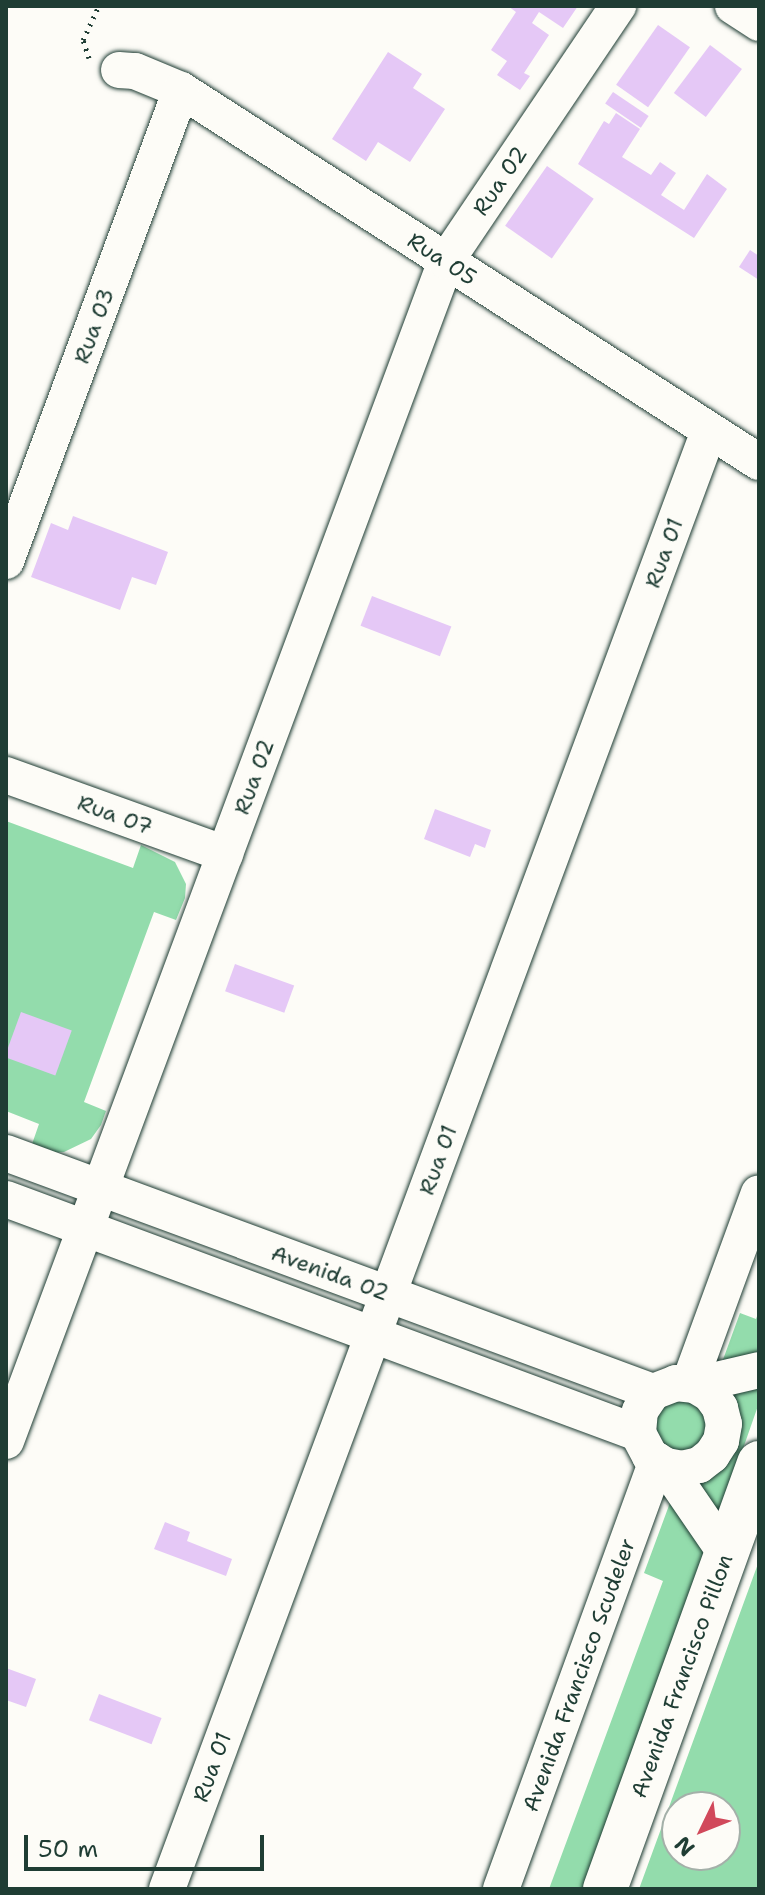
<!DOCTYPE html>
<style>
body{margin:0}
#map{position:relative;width:765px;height:1895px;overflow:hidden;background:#fdfcf7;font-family:"Shantell Sans",sans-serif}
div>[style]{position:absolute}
.green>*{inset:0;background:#93dcac}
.building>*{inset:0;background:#e5c8f6;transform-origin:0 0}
.path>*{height:5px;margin-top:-2.5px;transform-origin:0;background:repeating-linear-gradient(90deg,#1f3d34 0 2px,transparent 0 8px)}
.roads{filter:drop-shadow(0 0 2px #1f3d34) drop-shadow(0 0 2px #1f3d34)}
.minor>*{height:36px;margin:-18px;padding:0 18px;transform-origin:18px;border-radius:18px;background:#fdfcf7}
.major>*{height:44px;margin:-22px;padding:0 22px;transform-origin:22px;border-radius:22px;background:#fdfcf7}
span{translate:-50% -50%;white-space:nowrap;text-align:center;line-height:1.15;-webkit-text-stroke:7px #fdfcf7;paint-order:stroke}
.street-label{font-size:22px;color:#1f3d34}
.frame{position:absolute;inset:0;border:8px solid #1f3d34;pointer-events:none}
.north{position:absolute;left:661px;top:1791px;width:80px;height:80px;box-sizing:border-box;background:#fdfcf7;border:2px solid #a4b0a9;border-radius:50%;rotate:227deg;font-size:22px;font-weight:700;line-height:32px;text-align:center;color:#1f3d34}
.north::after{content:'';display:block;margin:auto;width:28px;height:36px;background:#d1495b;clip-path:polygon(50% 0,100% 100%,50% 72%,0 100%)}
.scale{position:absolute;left:24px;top:1835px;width:240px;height:36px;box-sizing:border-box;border:4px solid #1f3d34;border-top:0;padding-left:10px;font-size:24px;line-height:28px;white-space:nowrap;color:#1f3d34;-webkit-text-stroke:6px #fdfcf7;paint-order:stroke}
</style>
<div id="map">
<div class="green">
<i style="clip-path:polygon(6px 821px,133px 868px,141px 845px,175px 862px,186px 884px,185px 898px,176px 920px,154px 912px,84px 1102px,106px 1111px,101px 1125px,91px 1139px,64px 1152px,46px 1153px,31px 1147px,39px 1124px,6px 1111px)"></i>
<i style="clip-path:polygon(759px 1311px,759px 1403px,705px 1557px,582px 1889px,549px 1889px,663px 1581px,644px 1573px,688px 1454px,671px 1453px,653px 1434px,658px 1408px,682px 1397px,705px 1409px,740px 1313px,756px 1319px)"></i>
<i style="clip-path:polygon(evenodd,759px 1561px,759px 1889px,639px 1889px,759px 1561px,677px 1807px,725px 1807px,725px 1855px,677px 1855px,677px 1807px)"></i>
</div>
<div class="building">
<i style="clip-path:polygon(508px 6px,578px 6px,563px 28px,539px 12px,532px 23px,549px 35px,524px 73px,530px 76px,520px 90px,497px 75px,507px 61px,491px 50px,516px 12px)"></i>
<i style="left:658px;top:25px;width:39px;height:73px;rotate:35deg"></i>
<i style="left:710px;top:45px;width:40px;height:60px;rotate:37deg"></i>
<i style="clip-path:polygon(388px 52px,422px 74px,413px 88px,445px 109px,410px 162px,378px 142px,366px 161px,332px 139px)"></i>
<i style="left:613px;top:92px;width:43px;height:14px;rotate:34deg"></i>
<i style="clip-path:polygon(616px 113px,640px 129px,622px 157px,651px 175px,660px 162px,676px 173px,661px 195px,684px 210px,707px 174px,727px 189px,694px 238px,578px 164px,604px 121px,609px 124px)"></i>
<i style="left:547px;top:166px;width:57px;height:73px;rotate:35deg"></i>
<i style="clip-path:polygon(750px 250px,759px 256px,759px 280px,739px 267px)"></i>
<i style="clip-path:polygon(73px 516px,168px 552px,156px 585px,132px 577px,120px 610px,31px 577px,51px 523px,68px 530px)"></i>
<i style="left:372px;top:596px;width:85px;height:32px;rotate:21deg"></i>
<i style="clip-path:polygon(435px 809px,491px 830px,485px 848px,475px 844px,470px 857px,424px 839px)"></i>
<i style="left:235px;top:964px;width:63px;height:29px;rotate:20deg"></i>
<i style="left:21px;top:1012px;width:54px;height:48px;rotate:20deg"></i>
<i style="clip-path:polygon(165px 1522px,190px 1532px,187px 1541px,232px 1559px,226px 1576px,154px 1549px)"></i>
<i style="clip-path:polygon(6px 1668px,36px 1679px,26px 1707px,6px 1700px)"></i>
<i style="left:99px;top:1694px;width:67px;height:28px;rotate:21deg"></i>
</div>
<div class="path">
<i style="left:89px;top:58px;width:19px;rotate:-108deg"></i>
<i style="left:83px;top:40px;width:38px;rotate:-65deg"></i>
</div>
<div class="roads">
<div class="minor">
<i style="left:733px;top:6px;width:31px;rotate:33deg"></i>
<i style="left:119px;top:70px;width:16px;rotate:4deg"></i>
<i style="left:135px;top:71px;width:50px;rotate:22.4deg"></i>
<i style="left:181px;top:90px;width:687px;rotate:32.77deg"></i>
<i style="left:6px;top:561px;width:502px;rotate:-69.62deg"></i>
<i style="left:6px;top:775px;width:233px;rotate:19.8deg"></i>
<i style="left:6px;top:1153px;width:690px;rotate:20.27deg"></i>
<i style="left:6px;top:1199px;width:674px;rotate:20.32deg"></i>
<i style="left:689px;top:1384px;width:203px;rotate:-69.9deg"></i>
<i style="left:695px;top:1385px;width:17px;rotate:31deg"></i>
<i style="left:710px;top:1394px;width:17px;rotate:54deg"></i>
<i style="left:720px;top:1408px;width:16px;rotate:76deg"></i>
<i style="left:724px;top:1424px;width:17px;rotate:100deg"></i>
<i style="left:721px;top:1441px;width:17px;rotate:123deg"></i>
<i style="left:712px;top:1455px;width:16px;rotate:142deg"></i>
<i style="left:699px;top:1465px;width:17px;rotate:167deg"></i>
<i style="left:682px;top:1469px;width:16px;rotate:-169deg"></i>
<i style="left:666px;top:1466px;width:19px;rotate:-148deg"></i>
<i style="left:650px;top:1456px;width:26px;rotate:-118deg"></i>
<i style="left:638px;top:1433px;width:22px;rotate:-85deg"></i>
<i style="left:640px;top:1411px;width:23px;rotate:-56deg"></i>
<i style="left:653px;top:1392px;width:25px;rotate:-21deg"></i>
<i style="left:676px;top:1383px;width:19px;rotate:6deg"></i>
<i style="left:695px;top:1385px;width:66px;rotate:-13.2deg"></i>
<i style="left:6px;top:1441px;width:1259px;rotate:-69.55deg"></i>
<i style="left:446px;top:261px;width:308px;rotate:-56deg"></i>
<i style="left:666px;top:1466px;width:108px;rotate:55.6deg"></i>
<i style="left:167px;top:1889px;width:1555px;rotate:-69.61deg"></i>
<i style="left:501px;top:1889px;width:456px;rotate:-70deg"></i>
</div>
<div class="major">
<i style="left:605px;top:1889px;width:453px;rotate:-70.1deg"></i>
</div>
</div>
<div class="street-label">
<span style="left:500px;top:181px;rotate:-56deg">Rua 02</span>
<span style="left:442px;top:259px;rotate:33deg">Rua 05</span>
<span style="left:94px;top:326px;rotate:-70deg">Rua 03</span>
<span style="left:664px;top:553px;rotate:-70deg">Rua 01</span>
<span style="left:254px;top:777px;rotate:-70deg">Rua 02</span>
<span style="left:115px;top:815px;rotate:20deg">Rua 07</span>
<span style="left:438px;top:1160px;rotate:-70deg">Rua 01</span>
<span style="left:330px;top:1273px;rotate:20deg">Avenida 02</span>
<span style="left:579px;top:1675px;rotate:-70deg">Avenida Francisco Scudeler</span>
<span style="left:682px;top:1676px;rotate:-70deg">Avenida Francisco Pillon</span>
<span style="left:212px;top:1767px;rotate:-70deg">Rua 01</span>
</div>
<div class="frame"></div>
<div class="north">N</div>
<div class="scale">50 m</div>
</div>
